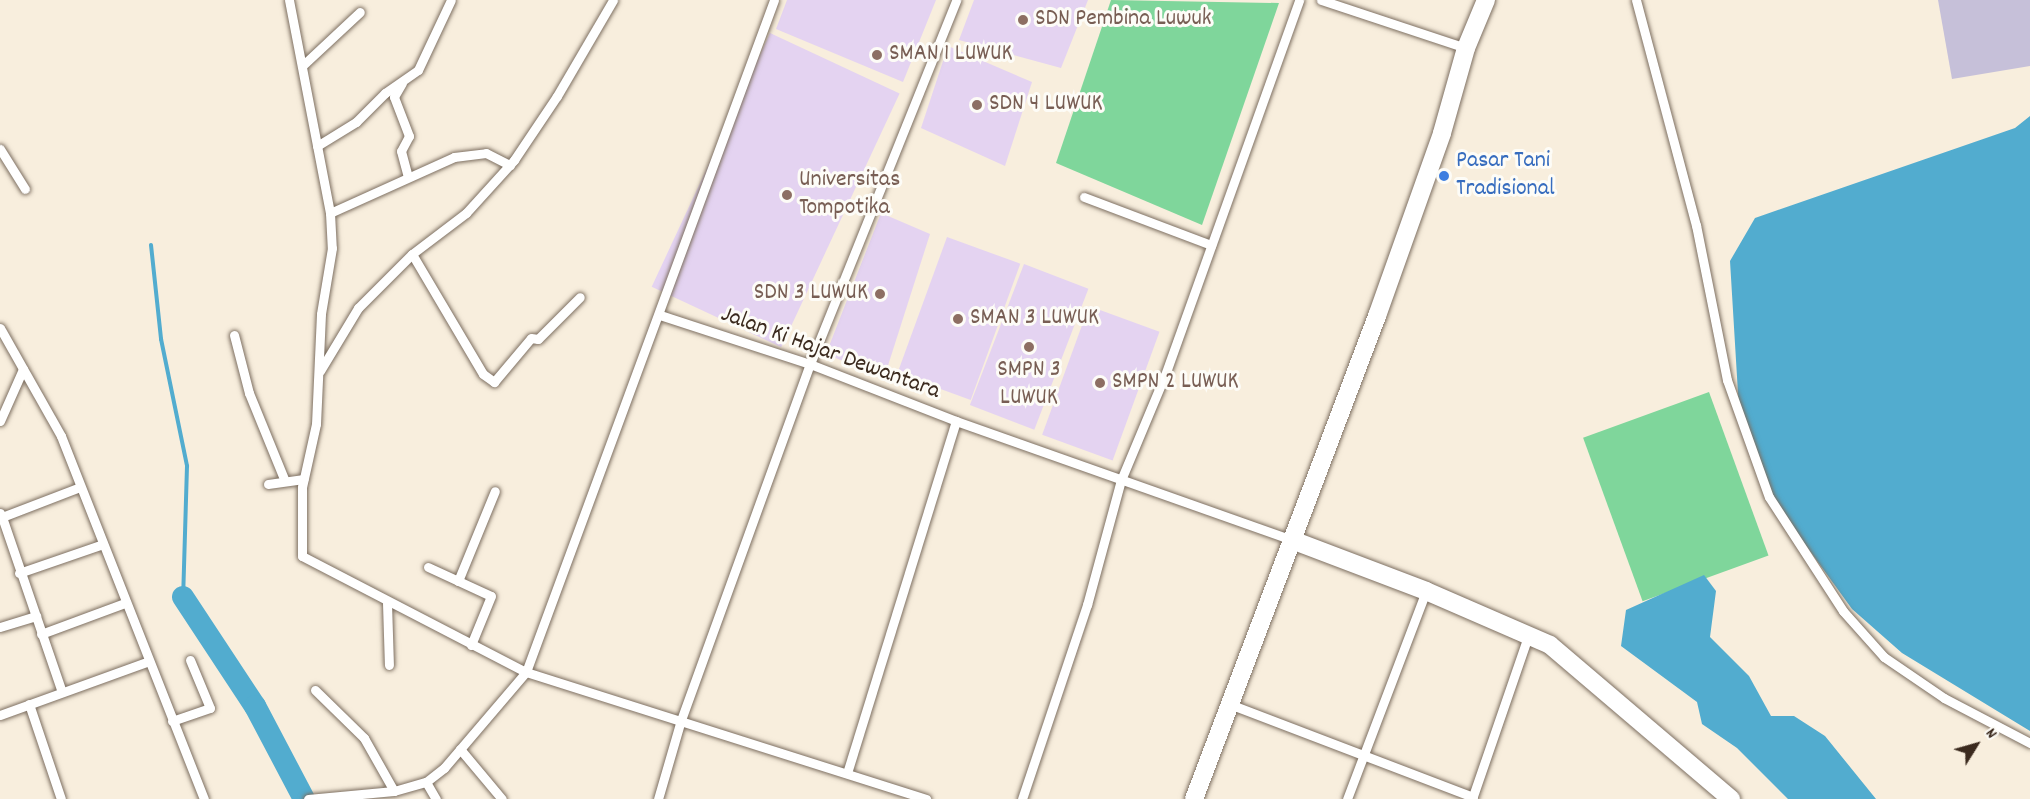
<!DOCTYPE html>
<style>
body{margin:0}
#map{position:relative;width:2030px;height:799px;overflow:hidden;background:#f8eedd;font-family:Dekko,sans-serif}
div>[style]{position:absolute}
.built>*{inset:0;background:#e4d3f1;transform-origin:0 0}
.industrial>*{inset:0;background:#c6c0d9}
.green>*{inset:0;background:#7fd69b;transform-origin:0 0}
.water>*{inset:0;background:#52accf}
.stream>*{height:4px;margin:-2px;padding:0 2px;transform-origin:2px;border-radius:2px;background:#52accf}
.river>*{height:22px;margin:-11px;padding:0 11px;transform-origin:11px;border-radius:11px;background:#52accf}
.roads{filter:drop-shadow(0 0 2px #7d6f61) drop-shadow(0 0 2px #7d6f61)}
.street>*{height:9px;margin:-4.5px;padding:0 4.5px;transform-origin:4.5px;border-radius:4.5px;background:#fff}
.highway>*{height:18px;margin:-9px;padding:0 9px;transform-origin:9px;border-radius:9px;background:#fff}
.dots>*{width:16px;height:16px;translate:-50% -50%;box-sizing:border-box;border:3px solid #fdfcf7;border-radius:50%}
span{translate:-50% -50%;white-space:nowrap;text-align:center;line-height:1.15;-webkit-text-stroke:6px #fdfcf7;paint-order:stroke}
.education-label{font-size:24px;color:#785e54}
.left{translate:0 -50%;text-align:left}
.right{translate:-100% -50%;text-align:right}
.shop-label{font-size:24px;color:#366cbe}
.street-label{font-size:24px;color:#3b2a1e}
.north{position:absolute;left:1946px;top:715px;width:60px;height:60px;-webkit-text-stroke:4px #fdfcf7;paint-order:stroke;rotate:53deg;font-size:16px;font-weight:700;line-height:24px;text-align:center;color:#3b2a1e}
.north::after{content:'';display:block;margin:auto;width:21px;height:27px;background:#3b2a1e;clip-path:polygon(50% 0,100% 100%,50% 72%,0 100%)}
</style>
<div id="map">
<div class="built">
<i style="clip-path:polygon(787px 0,936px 0,903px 82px,776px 29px)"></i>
<i style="clip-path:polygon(974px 0,1088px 0,1061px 68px,959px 40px)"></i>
<i style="left:770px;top:33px;width:143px;height:280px;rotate:25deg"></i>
<i style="clip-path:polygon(948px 46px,1032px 82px,1005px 166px,921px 128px)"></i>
<i style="clip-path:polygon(881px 213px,930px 234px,884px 378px,826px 354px)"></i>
<i style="left:947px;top:237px;width:78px;height:145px;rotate:20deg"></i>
<i style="left:1024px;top:264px;width:69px;height:151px;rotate:21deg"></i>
<i style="left:1089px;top:306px;width:75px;height:137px;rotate:20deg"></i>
</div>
<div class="industrial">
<i style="clip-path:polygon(1938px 0,2030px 0,2030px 66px,1952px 79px)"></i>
</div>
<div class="green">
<i style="clip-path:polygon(1111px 0,1279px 3px,1202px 225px,1056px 163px)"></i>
<i style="left:1709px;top:392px;width:174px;height:134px;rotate:70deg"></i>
</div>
<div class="water">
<i style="clip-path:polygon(2030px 116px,2030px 731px,1902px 653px,1852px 609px,1773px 500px,1739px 410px,1730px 261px,1755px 218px,2015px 128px)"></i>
<i style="clip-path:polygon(1704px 575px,1716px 591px,1710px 637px,1749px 676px,1771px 716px,1794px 716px,1825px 736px,1876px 799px,1788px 799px,1737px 748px,1702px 724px,1697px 702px,1621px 646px,1626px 610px)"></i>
</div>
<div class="stream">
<i style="left:151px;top:245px;width:95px;rotate:83.9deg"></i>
<i style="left:161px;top:339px;width:130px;rotate:78.4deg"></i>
<i style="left:187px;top:466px;width:131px;rotate:91.7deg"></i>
</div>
<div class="river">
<i style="left:183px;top:597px;width:131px;rotate:56.6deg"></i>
<i style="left:255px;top:706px;width:105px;rotate:62.2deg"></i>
</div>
<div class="roads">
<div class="street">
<i style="left:289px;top:0;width:217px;rotate:79.1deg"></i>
<i style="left:330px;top:213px;width:35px;rotate:87deg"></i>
<i style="left:332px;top:248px;width:67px;rotate:99.5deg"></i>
<i style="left:321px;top:314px;width:110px;rotate:92.6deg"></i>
<i style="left:316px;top:424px;width:65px;rotate:102.5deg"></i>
<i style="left:302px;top:487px;width:69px;rotate:90deg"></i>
<i style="left:302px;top:556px;width:252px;rotate:27.4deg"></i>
<i style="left:526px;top:672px;width:420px;rotate:17.6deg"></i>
<i style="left:1321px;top:0;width:153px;rotate:18.3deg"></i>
<i style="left:1636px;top:0;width:233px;rotate:75.1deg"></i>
<i style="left:1696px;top:225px;width:158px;rotate:78.7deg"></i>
<i style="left:1727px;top:380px;width:124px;rotate:70.3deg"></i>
<i style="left:1769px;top:497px;width:136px;rotate:57deg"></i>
<i style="left:1843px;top:611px;width:62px;rotate:48.3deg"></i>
<i style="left:1884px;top:657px;width:73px;rotate:34.3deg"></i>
<i style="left:1944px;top:698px;width:97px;rotate:27.6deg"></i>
<i style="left:302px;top:66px;width:79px;rotate:-43deg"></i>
<i style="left:402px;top:83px;width:16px;rotate:120deg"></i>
<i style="left:394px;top:97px;width:42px;rotate:69deg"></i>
<i style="left:409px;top:136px;width:17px;rotate:118deg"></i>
<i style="left:401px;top:151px;width:27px;rotate:75deg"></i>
<i style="left:317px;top:146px;width:46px;rotate:-31.6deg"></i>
<i style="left:356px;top:122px;width:41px;rotate:-45deg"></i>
<i style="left:385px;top:93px;width:40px;rotate:-34.9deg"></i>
<i style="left:418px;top:70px;width:77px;rotate:-64.8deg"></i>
<i style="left:0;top:149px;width:47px;rotate:58deg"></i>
<i style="left:1084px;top:197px;width:136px;rotate:20.7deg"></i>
<i style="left:330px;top:213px;width:136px;rotate:-24.3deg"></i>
<i style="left:454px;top:157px;width:32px;rotate:-7deg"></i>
<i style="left:486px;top:153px;width:27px;rotate:27deg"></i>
<i style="left:412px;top:254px;width:139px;rotate:59.4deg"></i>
<i style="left:483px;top:374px;width:14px;rotate:36deg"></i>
<i style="left:494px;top:382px;width:57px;rotate:-49.9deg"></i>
<i style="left:531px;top:338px;width:7px;rotate:8deg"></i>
<i style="left:538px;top:339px;width:59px;rotate:-45deg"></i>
<i style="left:660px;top:315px;width:158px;rotate:18.1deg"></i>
<i style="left:810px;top:364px;width:157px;rotate:21.3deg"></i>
<i style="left:956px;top:421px;width:356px;rotate:19.5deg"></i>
<i style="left:0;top:328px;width:124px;rotate:60.5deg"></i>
<i style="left:61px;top:436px;width:390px;rotate:68.5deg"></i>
<i style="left:234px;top:335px;width:60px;rotate:75.5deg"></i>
<i style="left:249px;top:393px;width:95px;rotate:67.8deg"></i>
<i style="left:320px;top:371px;width:74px;rotate:-58.9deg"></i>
<i style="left:358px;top:308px;width:76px;rotate:-45deg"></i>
<i style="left:412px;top:254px;width:68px;rotate:-37.2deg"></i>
<i style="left:466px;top:213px;width:72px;rotate:-47.8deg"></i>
<i style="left:514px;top:160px;width:77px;rotate:-56.1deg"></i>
<i style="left:557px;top:96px;width:111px;rotate:-59.7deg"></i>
<i style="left:0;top:421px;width:57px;rotate:-66.1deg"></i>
<i style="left:268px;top:484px;width:36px;rotate:-8deg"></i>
<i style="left:0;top:513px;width:4px;rotate:63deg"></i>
<i style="left:2px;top:517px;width:84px;rotate:-21deg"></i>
<i style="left:2px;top:517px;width:185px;rotate:71.1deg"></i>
<i style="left:428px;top:567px;width:69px;rotate:24.7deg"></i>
<i style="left:491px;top:596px;width:53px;rotate:112.2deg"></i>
<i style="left:19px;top:573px;width:89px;rotate:-19deg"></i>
<i style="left:458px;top:581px;width:97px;rotate:-67.7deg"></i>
<i style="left:387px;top:603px;width:62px;rotate:88.2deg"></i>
<i style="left:0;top:627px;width:38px;rotate:-17deg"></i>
<i style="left:41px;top:634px;width:90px;rotate:-20.3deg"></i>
<i style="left:315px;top:690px;width:69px;rotate:44.4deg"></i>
<i style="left:364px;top:738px;width:61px;rotate:60.5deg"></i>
<i style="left:29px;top:704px;width:100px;rotate:71.4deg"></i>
<i style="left:1232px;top:705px;width:258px;rotate:20.9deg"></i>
<i style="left:0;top:715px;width:158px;rotate:-19.9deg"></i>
<i style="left:172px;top:721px;width:40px;rotate:-18.9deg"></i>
<i style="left:210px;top:708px;width:52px;rotate:-112.6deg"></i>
<i style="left:460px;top:749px;width:65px;rotate:50deg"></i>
<i style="left:847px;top:773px;width:368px;rotate:-72.8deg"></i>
<i style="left:426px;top:782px;width:20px;rotate:60deg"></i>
<i style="left:308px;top:799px;width:86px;rotate:-5.3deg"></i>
<i style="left:394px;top:791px;width:33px;rotate:-16deg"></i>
<i style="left:426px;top:782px;width:23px;rotate:-38deg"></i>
<i style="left:444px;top:768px;width:126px;rotate:-49.5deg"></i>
<i style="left:526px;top:672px;width:716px;rotate:-69.74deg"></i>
<i style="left:658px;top:799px;width:82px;rotate:-73.8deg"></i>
<i style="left:681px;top:720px;width:379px;rotate:-70.1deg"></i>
<i style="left:810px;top:364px;width:392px;rotate:-68.1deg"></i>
<i style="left:1022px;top:799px;width:205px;rotate:-71.5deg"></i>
<i style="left:1087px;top:605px;width:130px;rotate:-74.8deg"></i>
<i style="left:1121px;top:480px;width:114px;rotate:-67.3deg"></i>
<i style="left:1165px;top:375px;width:398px;rotate:-70.3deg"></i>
<i style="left:1347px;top:799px;width:222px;rotate:-69.2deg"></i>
<i style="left:1472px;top:799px;width:176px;rotate:-71deg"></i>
</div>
<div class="highway">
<i style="left:1292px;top:540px;width:143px;rotate:20.8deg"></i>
<i style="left:1426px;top:591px;width:135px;rotate:23.5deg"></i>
<i style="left:1550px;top:645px;width:238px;rotate:40.4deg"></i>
<i style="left:1194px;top:799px;width:517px;rotate:-69.25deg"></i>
<i style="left:1377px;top:316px;width:194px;rotate:-70.4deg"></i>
<i style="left:1442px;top:133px;width:88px;rotate:-74.2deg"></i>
<i style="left:1466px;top:48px;width:52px;rotate:-67.4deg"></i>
</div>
</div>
<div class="dots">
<i style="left:1023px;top:20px;background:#8d6e63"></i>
<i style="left:877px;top:55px;background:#8d6e63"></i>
<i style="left:977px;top:105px;background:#8d6e63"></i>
<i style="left:1444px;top:176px;background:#3f7fe0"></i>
<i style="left:787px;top:195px;background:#8d6e63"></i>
<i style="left:880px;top:294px;background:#8d6e63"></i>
<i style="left:958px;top:319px;background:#8d6e63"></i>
<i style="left:1029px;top:347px;background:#8d6e63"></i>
<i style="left:1100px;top:383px;background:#8d6e63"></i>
</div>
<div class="education-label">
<span class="left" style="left:1035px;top:20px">SDN Pembina Luwuk</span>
<span class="left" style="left:889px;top:55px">SMAN 1 LUWUK</span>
<span class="left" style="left:989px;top:105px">SDN 4 LUWUK</span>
<span class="left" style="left:799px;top:195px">Universitas<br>Tompotika</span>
<span class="right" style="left:868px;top:294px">SDN 3 LUWUK</span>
<span class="left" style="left:970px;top:319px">SMAN 3 LUWUK</span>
<span style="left:1029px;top:385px">SMPN 3<br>LUWUK</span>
<span class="left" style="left:1112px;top:383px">SMPN 2 LUWUK</span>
</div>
<div class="shop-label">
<span class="left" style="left:1456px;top:176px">Pasar Tani<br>Tradisional</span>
</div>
<div class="street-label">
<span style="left:830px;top:354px;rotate:20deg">Jalan Ki Hajar Dewantara</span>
</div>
<div class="north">N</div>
</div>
